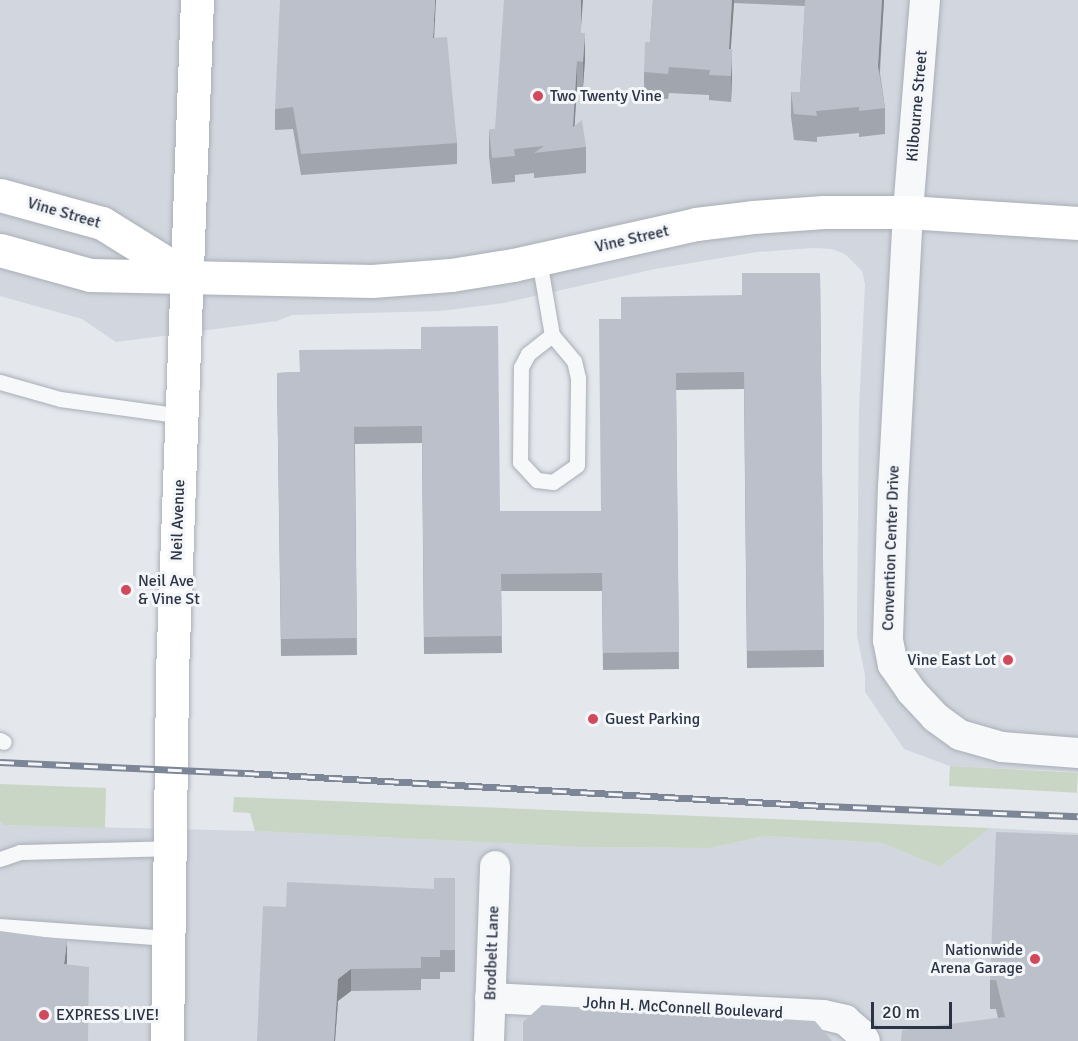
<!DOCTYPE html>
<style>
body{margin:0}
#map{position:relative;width:1078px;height:1041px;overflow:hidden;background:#e4e7ec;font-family:Signika,sans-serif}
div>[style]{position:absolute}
.built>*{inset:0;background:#d2d6de}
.green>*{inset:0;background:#c9d6c5;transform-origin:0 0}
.roads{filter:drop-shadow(0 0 2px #a9aeb7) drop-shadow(0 0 2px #a9aeb7)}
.lane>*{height:15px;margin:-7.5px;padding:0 7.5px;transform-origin:7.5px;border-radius:7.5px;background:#f7f8fa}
.street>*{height:30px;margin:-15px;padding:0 15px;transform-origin:15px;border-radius:15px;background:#f7f8fa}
.secondary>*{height:33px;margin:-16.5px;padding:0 16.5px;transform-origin:16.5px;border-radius:16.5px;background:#fff}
.rail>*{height:7px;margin-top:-3.5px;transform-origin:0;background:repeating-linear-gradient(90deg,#f4f6f9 0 14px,#7d8696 0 28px);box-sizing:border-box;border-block:2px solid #7d8696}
.wall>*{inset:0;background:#a1a5ae}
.shaded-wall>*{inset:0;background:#83868d}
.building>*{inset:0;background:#bbc0ca}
.dots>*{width:16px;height:16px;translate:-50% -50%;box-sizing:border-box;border:3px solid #f4f6f9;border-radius:50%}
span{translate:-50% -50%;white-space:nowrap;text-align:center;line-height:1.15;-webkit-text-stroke:6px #f4f6f9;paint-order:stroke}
.poi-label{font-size:16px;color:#2b3445}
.left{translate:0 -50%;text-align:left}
.right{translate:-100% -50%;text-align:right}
.street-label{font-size:16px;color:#2b3445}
.scale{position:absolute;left:871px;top:1002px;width:81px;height:27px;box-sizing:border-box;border:3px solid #2b3445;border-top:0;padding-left:8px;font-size:18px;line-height:21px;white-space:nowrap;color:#2b3445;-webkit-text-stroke:4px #f4f6f9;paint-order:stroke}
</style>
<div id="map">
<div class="built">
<i style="clip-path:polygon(0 0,1078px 0,1078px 772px,950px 766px,904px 749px,865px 692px,865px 675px,857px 636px,857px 614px,859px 409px,865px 284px,862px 271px,845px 254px,832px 249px,813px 248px,757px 252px,655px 269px,504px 303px,440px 311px,292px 315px,277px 321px,116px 342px,82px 319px,0 296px)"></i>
<i style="clip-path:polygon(0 821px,4px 825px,255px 831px,581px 847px,711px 848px,765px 836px,882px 843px,940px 867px,990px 828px,1078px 833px,1078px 1041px,0 1041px)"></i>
</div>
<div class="green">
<i style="left:950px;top:766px;width:128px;height:20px;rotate:3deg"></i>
<i style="clip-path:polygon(0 784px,106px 788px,105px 828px,4px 825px,0 821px)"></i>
<i style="clip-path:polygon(234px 797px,286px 799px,990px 828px,940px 867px,882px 843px,765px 836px,711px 848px,581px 847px,255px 831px,250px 813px,233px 812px)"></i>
</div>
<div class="roads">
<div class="lane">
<i style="left:539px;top:260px;width:76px;rotate:80.2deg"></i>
<i style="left:552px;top:335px;width:31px;rotate:142deg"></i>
<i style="left:528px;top:354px;width:15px;rotate:118deg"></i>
<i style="left:521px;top:367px;width:95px;rotate:90.6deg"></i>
<i style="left:520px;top:462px;width:25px;rotate:47deg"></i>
<i style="left:537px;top:480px;width:16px;rotate:7deg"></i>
<i style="left:553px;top:482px;width:29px;rotate:-35deg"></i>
<i style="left:577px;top:465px;width:87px;rotate:-89.3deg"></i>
<i style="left:578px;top:378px;width:17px;rotate:-103deg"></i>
<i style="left:574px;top:361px;width:34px;rotate:-130deg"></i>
<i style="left:0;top:382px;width:62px;rotate:15.8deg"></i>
<i style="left:60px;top:399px;width:123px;rotate:7.9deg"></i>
<i style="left:0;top:740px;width:4px;rotate:27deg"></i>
<i style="left:0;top:859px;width:21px;rotate:-19deg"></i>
<i style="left:20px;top:852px;width:149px;rotate:-1.5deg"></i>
<i style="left:0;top:926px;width:168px;rotate:4.1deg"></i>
</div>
<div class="street">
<i style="left:925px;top:0;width:213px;rotate:94.6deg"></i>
<i style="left:908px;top:212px;width:274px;rotate:93.1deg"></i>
<i style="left:893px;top:486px;width:154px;rotate:91.9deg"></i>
<i style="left:888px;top:640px;width:25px;rotate:79deg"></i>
<i style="left:893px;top:665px;width:32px;rotate:55deg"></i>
<i style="left:911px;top:691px;width:35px;rotate:47deg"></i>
<i style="left:935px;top:717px;width:31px;rotate:36deg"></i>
<i style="left:960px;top:735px;width:44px;rotate:15.9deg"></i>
<i style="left:1002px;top:747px;width:76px;rotate:4.5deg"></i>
<i style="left:490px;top:998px;width:334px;rotate:2.9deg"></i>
<i style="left:824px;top:1015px;width:22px;rotate:13deg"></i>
<i style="left:845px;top:1020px;width:20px;rotate:41deg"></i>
<i style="left:860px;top:1033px;width:9px;rotate:58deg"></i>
<i style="left:489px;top:1041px;width:175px;rotate:-88deg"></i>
</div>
<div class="secondary">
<i style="left:0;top:195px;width:106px;rotate:15.4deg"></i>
<i style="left:102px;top:223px;width:100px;rotate:31.9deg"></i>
<i style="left:0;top:250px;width:93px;rotate:15.5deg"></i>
<i style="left:90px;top:275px;width:282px;rotate:1.2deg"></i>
<i style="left:372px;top:281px;width:79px;rotate:-4.3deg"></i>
<i style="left:451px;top:275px;width:63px;rotate:-9.2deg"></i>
<i style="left:513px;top:265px;width:188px;rotate:-12.6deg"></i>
<i style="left:696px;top:224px;width:57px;rotate:-7deg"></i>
<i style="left:753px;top:217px;width:71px;rotate:-4deg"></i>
<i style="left:824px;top:212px;width:84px"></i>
<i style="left:908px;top:212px;width:170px;rotate:3.7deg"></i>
<i style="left:167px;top:1041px;width:369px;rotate:-89.2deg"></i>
<i style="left:172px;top:672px;width:672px;rotate:-87.87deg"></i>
</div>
</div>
<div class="rail">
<i style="left:0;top:762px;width:245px;rotate:2.6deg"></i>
<i style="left:245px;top:773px;width:581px;rotate:3.26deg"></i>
<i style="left:825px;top:806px;width:253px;rotate:2.3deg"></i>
</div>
<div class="wall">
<i style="clip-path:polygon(653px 0,884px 0,880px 73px,885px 108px,885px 134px,859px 137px,859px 133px,817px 137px,817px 142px,794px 140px,791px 117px,791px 92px,800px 92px,805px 6px,734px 3px,730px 49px,732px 75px,731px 102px,709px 100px,709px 95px,669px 93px,668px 99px,644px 98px,644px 72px,650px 42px)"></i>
<i style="clip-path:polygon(581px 33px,585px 59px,583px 87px,577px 87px,574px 126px,586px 147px,586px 173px,534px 178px,534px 173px,515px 175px,515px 182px,492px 184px,489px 156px,489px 130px,495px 129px)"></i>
<i style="clip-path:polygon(434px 38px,457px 143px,457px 164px,301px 175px,293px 129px,275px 130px,275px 109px)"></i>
<i style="clip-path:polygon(820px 273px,824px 667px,747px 668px,744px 389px,676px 390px,679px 669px,603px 670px,602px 591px,501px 591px,502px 653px,424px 654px,422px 443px,355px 444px,357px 655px,281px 656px,277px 373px,299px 372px,421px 349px,500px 511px,601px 511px,621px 319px,742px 295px)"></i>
<i style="clip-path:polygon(1078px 835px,1078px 1041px,998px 1018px,996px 1009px,990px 1009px,990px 980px)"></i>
<i style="clip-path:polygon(455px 878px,455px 972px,440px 972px,440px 979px,421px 979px,421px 990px,351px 991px,338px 1001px,335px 1041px,257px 1041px,286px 907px,434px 889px)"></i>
</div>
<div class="shaded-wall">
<i style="clip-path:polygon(435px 0,436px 0,433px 60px,433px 38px)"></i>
<i style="clip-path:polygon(581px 0,583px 0,580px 40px,580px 14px)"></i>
<i style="clip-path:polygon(732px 0,734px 0,734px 3px,729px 75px,729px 49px)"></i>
<i style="clip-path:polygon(882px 0,884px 0,878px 92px,878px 66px)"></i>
<i style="clip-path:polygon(585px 33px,585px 59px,583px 87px,583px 62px)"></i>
<i style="clip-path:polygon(732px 49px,732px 75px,731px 102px,731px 76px)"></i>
<i style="clip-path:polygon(577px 61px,577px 87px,573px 152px,573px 127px)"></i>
<i style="clip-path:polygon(67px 940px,67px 962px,64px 987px,64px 964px)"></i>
<i style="clip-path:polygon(351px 969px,351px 991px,338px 1001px,335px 1041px,334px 1041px,338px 979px)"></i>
</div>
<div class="building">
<i style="clip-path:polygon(280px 0,435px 0,433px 38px,447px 37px,457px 143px,301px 154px,293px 107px,275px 109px)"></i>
<i style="clip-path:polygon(504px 0,581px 0,581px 33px,585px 33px,583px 62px,577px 61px,573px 127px,582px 120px,586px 147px,534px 153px,544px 146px,514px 149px,515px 156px,492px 158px,489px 130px,495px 129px)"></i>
<i style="clip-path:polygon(653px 0,732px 0,729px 49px,732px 49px,731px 76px,709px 75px,710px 70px,669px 67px,668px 74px,644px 72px,645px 42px,650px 42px)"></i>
<i style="clip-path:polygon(805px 0,882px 0,878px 66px,885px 108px,859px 111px,859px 107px,816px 111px,817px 116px,794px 114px,791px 92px,800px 92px)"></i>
<i style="clip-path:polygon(742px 273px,820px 273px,824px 650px,747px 651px,744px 372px,676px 373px,679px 652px,603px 653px,602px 573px,501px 574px,502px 636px,424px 637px,422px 426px,354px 427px,357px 638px,281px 639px,277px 373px,300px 372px,299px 350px,421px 349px,421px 327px,498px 326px,500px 511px,601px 511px,599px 319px,621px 319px,621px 297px,742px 295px)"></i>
<i style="clip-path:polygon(996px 832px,1078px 835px,1078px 1041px,901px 1041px,902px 1030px,1005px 1017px,996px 980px,990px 980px)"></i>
<i style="clip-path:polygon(434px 878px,455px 878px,455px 950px,440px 950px,440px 957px,421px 957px,421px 968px,351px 969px,338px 979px,334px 1041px,257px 1041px,263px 906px,286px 907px,287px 882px,434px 889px)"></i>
<i style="clip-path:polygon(0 931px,67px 940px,64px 964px,89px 967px,88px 1041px,0 1041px)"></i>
<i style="clip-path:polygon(542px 1005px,815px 1021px,832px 1041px,523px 1041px,523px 1022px)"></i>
</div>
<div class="dots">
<i style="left:538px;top:96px;background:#d1495b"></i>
<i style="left:126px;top:590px;background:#d1495b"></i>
<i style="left:1008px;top:660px;background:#d1495b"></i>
<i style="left:593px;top:719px;background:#d1495b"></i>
<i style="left:1035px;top:959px;background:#d1495b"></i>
<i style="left:44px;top:1015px;background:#d1495b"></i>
</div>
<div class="poi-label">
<span class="left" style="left:550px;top:96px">Two Twenty Vine</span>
<span class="left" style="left:138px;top:590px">Neil Ave<br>&amp; Vine St</span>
<span class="right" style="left:996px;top:660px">Vine East Lot</span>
<span class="left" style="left:605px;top:719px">Guest Parking</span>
<span class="right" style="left:1023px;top:959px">Nationwide<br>Arena Garage</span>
<span class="left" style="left:56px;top:1015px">EXPRESS LIVE!</span>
</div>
<div class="street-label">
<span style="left:917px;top:106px;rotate:-85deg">Kilbourne Street</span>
<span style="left:64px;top:213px;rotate:16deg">Vine Street</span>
<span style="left:632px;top:239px;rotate:-13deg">Vine Street</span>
<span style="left:178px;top:520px;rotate:-88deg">Neil Avenue</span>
<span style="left:891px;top:548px;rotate:-88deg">Convention Center Drive</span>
<span style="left:492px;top:953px;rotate:-88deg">Brodbelt Lane</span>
<span style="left:683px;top:1008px;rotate:3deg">John H. McConnell Boulevard</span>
</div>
<div class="scale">20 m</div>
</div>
